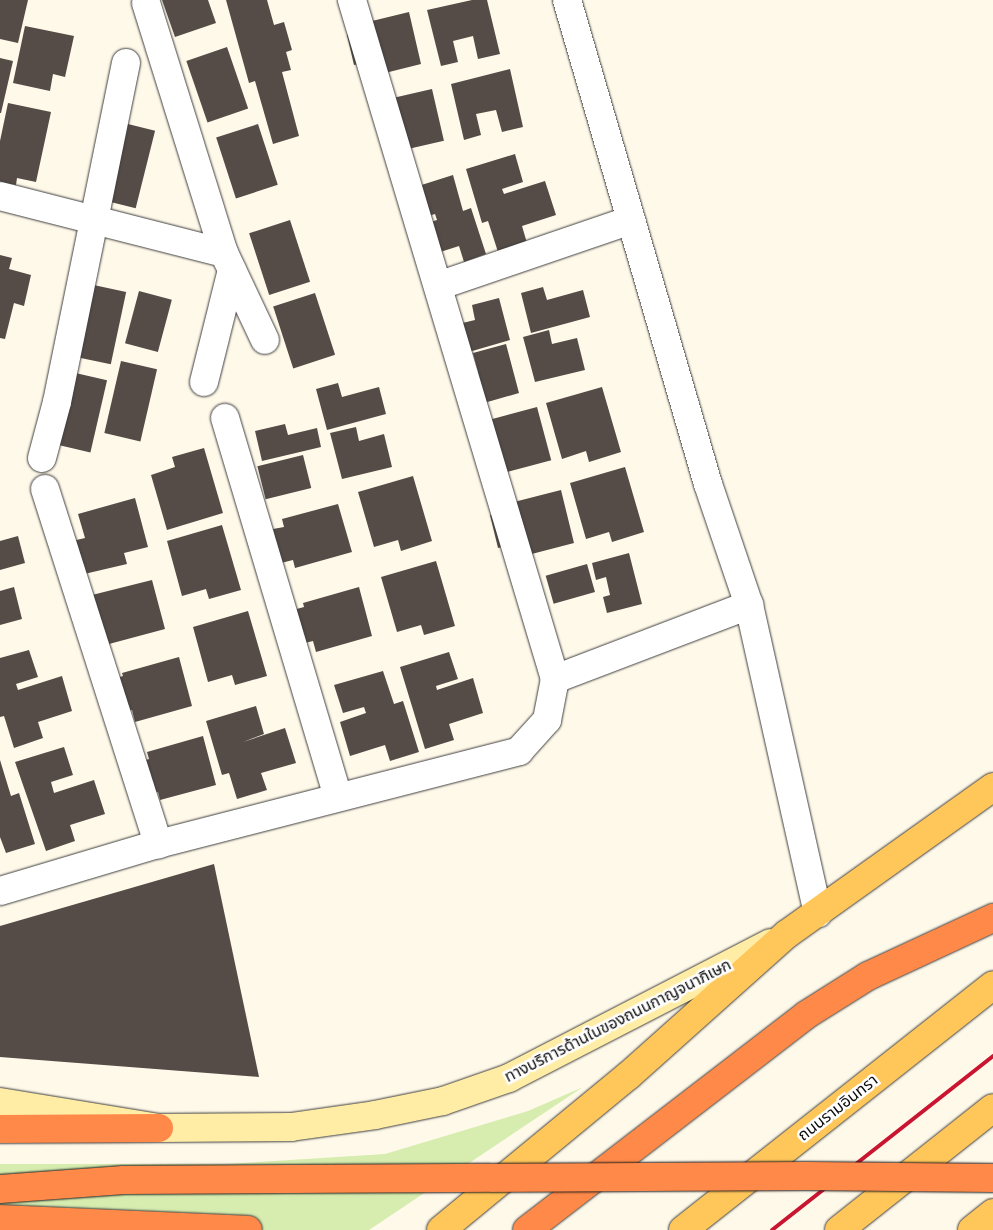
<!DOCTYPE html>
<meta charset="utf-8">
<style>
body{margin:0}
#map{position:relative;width:993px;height:1230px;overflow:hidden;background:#fff9ea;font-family:Spectral,"Noto Sans Thai",serif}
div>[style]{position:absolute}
.green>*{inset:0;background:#d6edaf}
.building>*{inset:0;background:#554b47;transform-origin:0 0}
.roads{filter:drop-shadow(0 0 1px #3e3e3e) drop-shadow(0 0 1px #3e3e3e)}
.street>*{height:28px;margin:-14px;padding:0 14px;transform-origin:14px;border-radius:14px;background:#fff}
.secondary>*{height:28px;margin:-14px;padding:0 14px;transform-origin:14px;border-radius:14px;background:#ffeca5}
.primary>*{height:28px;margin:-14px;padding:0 14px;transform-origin:14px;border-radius:14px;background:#ffc65a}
.highway>*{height:28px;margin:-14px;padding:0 14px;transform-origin:14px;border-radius:14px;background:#ff8948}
.rail>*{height:4px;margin:-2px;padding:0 2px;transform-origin:2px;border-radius:2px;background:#c91530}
.bridges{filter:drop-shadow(0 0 1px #1c1c1c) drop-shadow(0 0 1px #1c1c1c)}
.highway-bridge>*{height:28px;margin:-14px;padding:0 14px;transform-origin:14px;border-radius:14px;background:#ff8948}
span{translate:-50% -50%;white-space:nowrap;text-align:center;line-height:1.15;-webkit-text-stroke:5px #fff;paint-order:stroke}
.street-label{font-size:16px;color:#0b0b0b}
</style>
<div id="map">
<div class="green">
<i style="clip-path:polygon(583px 1087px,369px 1230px,0 1230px,0 1164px,228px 1164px,385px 1154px,528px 1111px)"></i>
</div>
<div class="building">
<i style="clip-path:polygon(0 0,28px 0,18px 43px,0 39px)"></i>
<i style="clip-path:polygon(162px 0,208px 0,216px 23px,175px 37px)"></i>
<i style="clip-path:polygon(226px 0,267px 0,274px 25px,284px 22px,292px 50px,286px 52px,291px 70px,282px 72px,299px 136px,273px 144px,255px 81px,249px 83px)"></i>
<i style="clip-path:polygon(472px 0,487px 0,500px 54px,478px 59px,473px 36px,453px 41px,458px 62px,441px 66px,427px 10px)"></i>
<i style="clip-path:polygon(409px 12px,421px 64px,385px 73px,381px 59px,354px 65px,347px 35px,374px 29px,372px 21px)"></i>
<i style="clip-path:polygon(25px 26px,74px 36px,65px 77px,53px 74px,50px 91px,13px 83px)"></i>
<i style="left:227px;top:47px;width:65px;height:43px;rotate:71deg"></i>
<i style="clip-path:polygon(0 58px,13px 61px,1px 113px,0 113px)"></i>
<i style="clip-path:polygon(510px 69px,523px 127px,502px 132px,496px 110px,476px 114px,481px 135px,464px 140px,451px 84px)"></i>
<i style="left:432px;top:89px;width:53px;height:38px;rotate:77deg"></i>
<i style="clip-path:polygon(8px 103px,51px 112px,36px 182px,17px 178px,16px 185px,0 182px,0 141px)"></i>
<i style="left:124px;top:123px;width:32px;height:80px;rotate:14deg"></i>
<i style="left:258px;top:124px;width:64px;height:44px;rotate:72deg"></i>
<i style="clip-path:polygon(515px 154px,523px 182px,502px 189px,504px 194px,545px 181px,556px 215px,522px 226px,527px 243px,498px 252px,488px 221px,482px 223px,466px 169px)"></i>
<i style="clip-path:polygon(453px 175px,463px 211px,471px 208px,486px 254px,464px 262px,459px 246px,434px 254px,424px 224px,437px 220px,435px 214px,422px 218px,412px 188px)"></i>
<i style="left:290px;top:220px;width:65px;height:43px;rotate:72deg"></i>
<i style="clip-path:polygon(0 255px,12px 258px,9px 269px,31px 275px,24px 306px,14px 303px,5px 339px,0 338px)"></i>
<i style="left:89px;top:284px;width:38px;height:74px;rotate:12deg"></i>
<i style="clip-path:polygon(543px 287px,547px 300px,583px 290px,590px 317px,531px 333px,521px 293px)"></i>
<i style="left:139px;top:291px;width:34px;height:54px;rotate:15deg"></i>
<i style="left:315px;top:293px;width:65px;height:44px;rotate:72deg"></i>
<i style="clip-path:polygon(499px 298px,510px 340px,462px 354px,454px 325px,475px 320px,472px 305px)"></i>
<i style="clip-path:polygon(549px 330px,552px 344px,577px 338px,585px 370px,535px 382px,523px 337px)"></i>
<i style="clip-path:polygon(506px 344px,519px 393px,477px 405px,469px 375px,478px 372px,473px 353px)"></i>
<i style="left:121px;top:361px;width:37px;height:74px;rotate:13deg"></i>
<i style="left:71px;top:372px;width:37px;height:74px;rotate:13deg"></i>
<i style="clip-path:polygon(338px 383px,342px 397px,379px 387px,386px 414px,327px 430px,316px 389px)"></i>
<i style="clip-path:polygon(602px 387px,621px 452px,589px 462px,586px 451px,562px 459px,546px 403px)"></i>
<i style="left:537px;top:407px;width:55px;height:52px;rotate:75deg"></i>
<i style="clip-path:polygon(285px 424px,288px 435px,317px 428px,321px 447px,262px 461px,255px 431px)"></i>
<i style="clip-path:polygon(356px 427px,359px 441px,384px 434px,392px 467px,342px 479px,330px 433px)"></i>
<i style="clip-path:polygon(204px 448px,223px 513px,167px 530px,151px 475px,175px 467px,172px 457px)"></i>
<i style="left:303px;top:455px;width:34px;height:47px;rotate:76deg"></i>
<i style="clip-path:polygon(625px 467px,644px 532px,612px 542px,609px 532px,586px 539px,570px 483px)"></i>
<i style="clip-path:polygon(413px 476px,432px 541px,401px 551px,398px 540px,374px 547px,358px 492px)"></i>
<i style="clip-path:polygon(561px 490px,574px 543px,524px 556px,520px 543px,498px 548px,490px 515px,512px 510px,510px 503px)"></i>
<i style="clip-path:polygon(135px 498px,148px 547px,124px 553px,127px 564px,80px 575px,72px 541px,85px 538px,78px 514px)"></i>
<i style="clip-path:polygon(338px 504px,352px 552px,295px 568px,293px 560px,281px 563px,273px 529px,284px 527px,282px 519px)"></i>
<i style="clip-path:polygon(222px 525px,241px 590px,209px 599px,206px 589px,182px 596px,167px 541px)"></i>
<i style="clip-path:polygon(18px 536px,25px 563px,0 570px,0 541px)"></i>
<i style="clip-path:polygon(629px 553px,642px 604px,607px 613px,603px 597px,610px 595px,606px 577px,596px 580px,592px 563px)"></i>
<i style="clip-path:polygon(436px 561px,455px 626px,424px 635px,421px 625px,397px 632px,381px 577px)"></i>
<i style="left:587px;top:564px;width:29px;height:43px;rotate:74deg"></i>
<i style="clip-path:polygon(152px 580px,165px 629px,109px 644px,104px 628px,96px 630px,88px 596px)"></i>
<i style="clip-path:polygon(14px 587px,22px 619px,0 625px,0 591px)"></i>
<i style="clip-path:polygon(359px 587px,372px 636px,316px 652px,313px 641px,301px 644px,293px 610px,304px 607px,303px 603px)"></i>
<i style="clip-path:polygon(248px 611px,267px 676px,235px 685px,232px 675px,208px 682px,193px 627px)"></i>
<i style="clip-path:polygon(29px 650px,38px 677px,16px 684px,18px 690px,62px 676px,72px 711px,38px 722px,43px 738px,14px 748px,4px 716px,0 717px,0 658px)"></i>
<i style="clip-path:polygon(449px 652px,458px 679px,436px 686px,437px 690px,473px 678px,483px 713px,449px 724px,454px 740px,425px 749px,400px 667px)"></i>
<i style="clip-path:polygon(179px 657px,192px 706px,135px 722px,132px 710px,122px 713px,114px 679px,123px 676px,122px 673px)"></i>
<i style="clip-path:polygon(383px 671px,394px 704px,403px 701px,419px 752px,390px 761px,385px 745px,350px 756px,340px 722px,366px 713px,364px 707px,343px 713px,334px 685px)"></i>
<i style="clip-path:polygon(256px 706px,264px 734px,243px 742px,285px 728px,296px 763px,261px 773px,267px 790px,237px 799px,229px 773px,222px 775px,206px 721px)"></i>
<i style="clip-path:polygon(203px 736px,216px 785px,160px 800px,158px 792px,148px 795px,139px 762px,149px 759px,147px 752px)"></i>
<i style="clip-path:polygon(64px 747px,73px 775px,51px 782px,54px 793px,94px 780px,105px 814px,70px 825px,75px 841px,46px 851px,15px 762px)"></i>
<i style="clip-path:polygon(0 760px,11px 796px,19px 793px,35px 844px,6px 853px,0 837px)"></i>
<i style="clip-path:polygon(214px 864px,259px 1077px,0 1057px,0 926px)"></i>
</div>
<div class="roads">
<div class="street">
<i style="left:567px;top:0;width:504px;rotate:73.76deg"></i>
<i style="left:708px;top:484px;width:128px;rotate:71.3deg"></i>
<i style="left:749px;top:605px;width:316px;rotate:77.4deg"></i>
<i style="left:146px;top:3px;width:262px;rotate:72.7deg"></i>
<i style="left:224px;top:253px;width:96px;rotate:64.8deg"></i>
<i style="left:0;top:196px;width:231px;rotate:14.3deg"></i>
<i style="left:438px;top:286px;width:204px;rotate:-18.9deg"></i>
<i style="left:204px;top:382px;width:115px;rotate:-76deg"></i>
<i style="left:225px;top:418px;width:395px;rotate:73.4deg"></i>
<i style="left:42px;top:458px;width:58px;rotate:-75deg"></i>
<i style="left:57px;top:402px;width:346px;rotate:-78.5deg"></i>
<i style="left:45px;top:489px;width:373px;rotate:72.3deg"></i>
<i style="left:555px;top:679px;width:208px;rotate:-20.9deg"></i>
<i style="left:0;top:891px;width:165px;rotate:-16.6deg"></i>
<i style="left:158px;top:844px;width:373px;rotate:-14.4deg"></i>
<i style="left:519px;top:751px;width:42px;rotate:-47.9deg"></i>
<i style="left:547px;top:720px;width:42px;rotate:-79deg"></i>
<i style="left:555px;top:679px;width:709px;rotate:-106.65deg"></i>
</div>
<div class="secondary">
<i style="left:0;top:1102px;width:161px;rotate:9.3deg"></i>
<i style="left:159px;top:1128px;width:132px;rotate:-0.4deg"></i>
<i style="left:291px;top:1127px;width:85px;rotate:-8.1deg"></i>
<i style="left:375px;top:1115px;width:69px;rotate:-11.6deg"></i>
<i style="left:443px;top:1101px;width:70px;rotate:-19.2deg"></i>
<i style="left:509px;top:1078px;width:294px;rotate:-27.3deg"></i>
</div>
<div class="primary">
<i style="left:441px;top:1230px;width:242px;rotate:-39.5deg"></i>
<i style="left:628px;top:1076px;width:213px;rotate:-41.8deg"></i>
<i style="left:787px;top:934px;width:253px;rotate:-35.5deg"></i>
<i style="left:683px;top:1230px;width:395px;rotate:-38.3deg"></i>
<i style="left:839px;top:1230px;width:196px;rotate:-38.4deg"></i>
<i style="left:972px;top:1230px;width:27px;rotate:-39deg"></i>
</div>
<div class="highway">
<i style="left:0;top:1129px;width:159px;rotate:-0.4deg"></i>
<i style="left:0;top:1219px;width:248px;rotate:2.5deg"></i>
<i style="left:527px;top:1230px;width:352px;rotate:-37.6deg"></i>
<i style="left:806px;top:1015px;width:73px;rotate:-32.2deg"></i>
<i style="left:868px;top:976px;width:138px;rotate:-24.9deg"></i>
</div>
</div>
<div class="rail">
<i style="left:772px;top:1230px;width:281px;rotate:-38.2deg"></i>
</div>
<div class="bridges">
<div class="highway-bridge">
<i style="left:0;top:1189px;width:124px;rotate:-4.2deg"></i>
<i style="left:124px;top:1180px;width:682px;rotate:-0.34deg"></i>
<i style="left:806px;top:1176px;width:187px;rotate:0.6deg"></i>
</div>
</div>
<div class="street-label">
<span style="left:618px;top:1021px;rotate:-27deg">ทางบริการด้านในของถนนกาญจนาภิเษก</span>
<span style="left:838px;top:1108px;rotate:-38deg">ถนนรามอินทรา</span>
</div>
</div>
